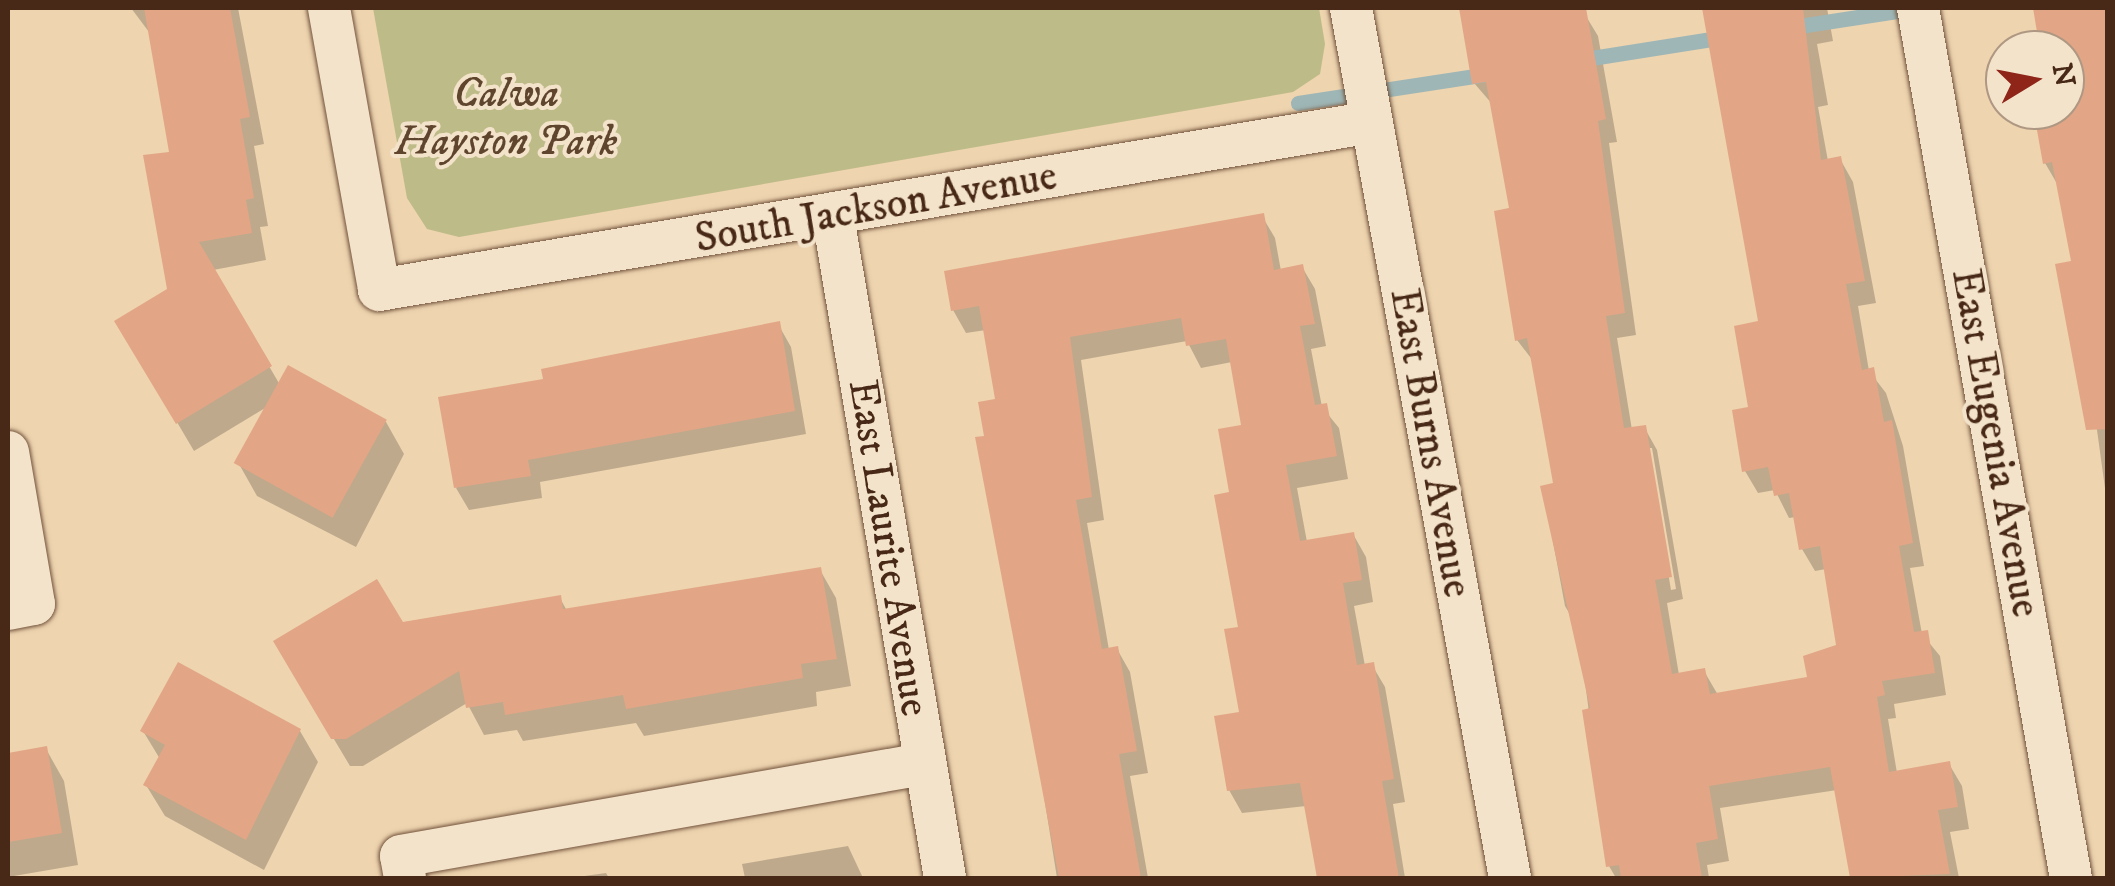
<!DOCTYPE html>
<style>
body{margin:0}
#map{position:relative;width:2115px;height:886px;overflow:hidden;background:#eed4af;font-family:"IM FELL DW Pica",serif}
div>[style]{position:absolute}
.green>*{inset:0;background:#bdbb87}
.shadow>*{inset:0;background:#0003}
.stream>*{height:15px;margin:-7.5px;padding:0 7.5px;transform-origin:7.5px;border-radius:7.5px;background:#9eb6b6}
.building>*{inset:0;background:#e2a686;transform-origin:0 0}
.roads{filter:drop-shadow(0 0 2px #72533c) drop-shadow(0 0 2px #72533c)}
.minor>*{height:42px;margin:-21px;padding:0 21px;transform-origin:21px;border-radius:21px;background:#f4e3cb}
span{translate:-50% -50%;white-space:nowrap;text-align:center;line-height:1.15;-webkit-text-stroke:8px #f4e3cb;paint-order:stroke}
.park-label{font-size:42px;color:#5f452d;font-style:italic}
.street-label{font-size:42px;color:#482816}
.frame{position:absolute;inset:0;border:10px solid #482816;pointer-events:none}
.north{position:absolute;left:1985px;top:30px;width:100px;height:100px;box-sizing:border-box;background:#f4e3cb;border:2px solid #af9883;border-radius:50%;rotate:80deg;font-size:28px;font-weight:700;line-height:40px;text-align:center;color:#482816}
.north::after{content:'';display:block;margin:auto;width:35px;height:45px;background:#8f2418;clip-path:polygon(50% 0,100% 100%,50% 72%,0 100%)}
</style>
<div id="map">
<div class="green">
<i style="clip-path:polygon(373px 8px,1319px 8px,1325px 44px,1320px 74px,1293px 92px,459px 237px,427px 229px,407px 198px)"></i>
</div>
<div class="shadow">
<i style="clip-path:polygon(131px 8px,238px 8px,264px 144px,254px 146px,268px 226px,260px 227px,266px 260px,213px 270px,280px 385px,386px 422px,404px 454px,356px 547px,257px 496px,239px 464px,270px 405px,194px 451px,118px 322px,170px 290px,172px 155px,152px 36px)"></i>
<i style="clip-path:polygon(evenodd,1460px 8px,1581px 8px,1598px 36px,1617px 142px,1609px 143px,1636px 335px,1617px 338px,1632px 430px,1644px 427px,1657px 450px,1683px 599px,1667px 603px,1679px 675px,1704px 671px,1718px 695px,1810px 679px,1839px 647px,1826px 569px,1815px 571px,1802px 549px,1796px 517px,1789px 518px,1775px 490px,1758px 493px,1745px 471px,1761px 323px,1707px 8px,1827px 8px,1833px 41px,1817px 44px,1828px 105px,1818px 107px,1828px 161px,1840px 159px,1853px 182px,1876px 303px,1858px 306px,1869px 371px,1886px 393px,1903px 446px,1924px 566px,1910px 568px,1922px 634px,1940px 656px,1946px 695px,1894px 704px,1896px 718px,1888px 719px,1897px 773px,1949px 764px,1962px 786px,1969px 829px,1950px 832px,1959px 878px,1854px 878px,1837px 790px,1720px 808px,1729px 861px,1707px 865px,1709px 878px,1616px 878px,1609px 866px,1578px 628px,1565px 606px,1543px 488px,1556px 485px,1534px 362px,1517px 340px,1512px 210px,1493px 105px,1474px 83px,1460px 8px,1647px 448px,1652px 448px,1676px 589px,1671px 590px,1647px 448px)"></i>
<i style="clip-path:polygon(2025px 8px,2108px 8px,2108px 510px,2074px 263px,2059px 187px,2045px 163px,2054px 110px,2065px 110px,2065px 50px,2043px 50px,2036px 8px)"></i>
<i style="clip-path:polygon(1262px 216px,1275px 238px,1281px 271px,1302px 267px,1315px 289px,1326px 346px,1311px 349px,1322px 407px,1339px 428px,1348px 479px,1297px 488px,1307px 542px,1353px 534px,1366px 557px,1373px 602px,1354px 606px,1365px 666px,1372px 665px,1385px 687px,1405px 802px,1393px 804px,1405px 878px,1318px 878px,1306px 806px,1242px 813px,1229px 790px,1242px 714px,1232px 494px,1244px 427px,1232px 362px,1201px 368px,1187px 341px,1081px 360px,1104px 520px,1087px 523px,1109px 650px,1117px 649px,1130px 672px,1148px 773px,1130px 776px,1148px 878px,1057px 878px,987px 438px,998px 401px,986px 330px,966px 333px,953px 310px)"></i>
<i style="clip-path:polygon(778px 324px,791px 347px,806px 434px,540px 482px,542px 498px,469px 510px,456px 488px,546px 381px)"></i>
<i style="clip-path:polygon(820px 570px,836px 598px,851px 686px,816px 692px,817px 706px,644px 736px,636px 723px,523px 741px,517px 730px,484px 735px,467px 703px,363px 766px,350px 766px,276px 642px,560px 598px,567px 611px)"></i>
<i style="clip-path:polygon(143px 731px,300px 731px,318px 762px,264px 870px,165px 816px,146px 785px,160px 759px)"></i>
<i style="clip-path:polygon(46px 749px,64px 781px,78px 865px,8px 877px,8px 756px)"></i>
<i style="clip-path:polygon(848px 846px,863px 878px,745px 878px,742px 864px)"></i>
<i style="clip-path:polygon(606px 873px,609px 878px,570px 878px)"></i>
</div>
<div class="stream">
<i style="left:1786px;top:28px;width:132px;rotate:-8.7deg"></i>
<i style="left:1579px;top:60px;width:147px;rotate:-9deg"></i>
<i style="left:1298px;top:103px;width:191px;rotate:-8.7deg"></i>
</div>
<div class="building">
<i style="clip-path:polygon(144px 8px,230px 8px,250px 117px,240px 119px,254px 198px,246px 200px,252px 233px,199px 242px,272px 366px,176px 424px,114px 321px,167px 289px,143px 155px,169px 152px)"></i>
<i style="clip-path:polygon(1459px 8px,1586px 8px,1606px 119px,1598px 121px,1625px 313px,1606px 316px,1624px 428px,1646px 425px,1672px 577px,1655px 580px,1672px 674px,1705px 668px,1710px 694px,1807px 677px,1803px 656px,1836px 645px,1820px 546px,1799px 550px,1789px 493px,1774px 496px,1768px 467px,1742px 472px,1732px 410px,1748px 407px,1734px 326px,1758px 321px,1702px 8px,1803px 8px,1821px 160px,1841px 156px,1865px 281px,1846px 284px,1862px 370px,1874px 367px,1884px 422px,1892px 420px,1913px 543px,1899px 546px,1914px 632px,1928px 630px,1935px 673px,1882px 681px,1885px 695px,1877px 697px,1889px 772px,1950px 761px,1958px 807px,1938px 810px,1950px 874px,1850px 878px,1830px 767px,1709px 786px,1718px 839px,1696px 843px,1702px 878px,1621px 878px,1619px 865px,1606px 867px,1582px 710px,1590px 708px,1540px 486px,1553px 483px,1527px 338px,1515px 341px,1494px 211px,1509px 208px,1486px 82px,1472px 84px)"></i>
<i style="clip-path:polygon(2033px 8px,2108px 8px,2108px 429px,2086px 430px,2055px 264px,2071px 261px,2052px 162px,2043px 164px,2035px 119px,2065px 110px,2065px 50px,2040px 50px)"></i>
<i style="clip-path:polygon(1264px 213px,1274px 270px,1303px 264px,1315px 324px,1300px 326px,1315px 405px,1327px 403px,1337px 456px,1286px 465px,1300px 541px,1354px 532px,1362px 580px,1343px 583px,1357px 665px,1374px 662px,1394px 779px,1382px 781px,1399px 878px,1317px 878px,1300px 783px,1227px 791px,1214px 716px,1239px 712px,1224px 629px,1238px 627px,1214px 495px,1229px 492px,1218px 429px,1241px 425px,1226px 339px,1186px 346px,1181px 318px,1070px 337px,1092px 497px,1076px 500px,1102px 649px,1118px 646px,1137px 751px,1119px 754px,1141px 878px,1059px 878px,975px 437px,984px 436px,978px 402px,995px 399px,979px 306px,951px 311px,944px 271px)"></i>
<i style="clip-path:polygon(780px 321px,795px 411px,528px 460px,531px 476px,454px 488px,438px 397px,543px 379px,541px 369px)"></i>
<i style="left:288px;top:365px;width:113px;height:112px;rotate:29deg"></i>
<i style="clip-path:polygon(821px 567px,837px 659px,801px 664px,803px 678px,626px 709px,623px 695px,505px 715px,503px 702px,466px 708px,459px 671px,346px 739px,331px 739px,273px 641px,377px 579px,403px 622px,561px 595px,563px 609px)"></i>
<i style="clip-path:polygon(178px 662px,301px 729px,246px 840px,143px 785px,165px 745px,140px 731px)"></i>
<i style="clip-path:polygon(47px 746px,62px 833px,8px 842px,8px 753px)"></i>
</div>
<div class="roads">
<div class="minor">
<i style="left:329px;top:8px;width:286px;rotate:79.9deg"></i>
<i style="left:379px;top:290px;width:1007px;rotate:-9.6deg"></i>
<i style="left:1351px;top:8px;width:884px;rotate:79.64deg"></i>
<i style="left:1918px;top:8px;width:883px;rotate:80.03deg"></i>
<i style="left:833px;top:217px;width:670px;rotate:80.38deg"></i>
<i style="left:8px;top:452px;width:154px;rotate:80.3deg"></i>
<i style="left:34px;top:604px;width:26px;rotate:169deg"></i>
<i style="left:405px;top:878px;width:22px;rotate:-100deg"></i>
<i style="left:401px;top:856px;width:530px;rotate:-10deg"></i>
</div>
</div>
<div class="park-label">
<span style="left:506px;top:118px">Calwa<br>Hayston Park</span>
</div>
<div class="street-label">
<span style="left:876px;top:208px;rotate:-10deg">South Jackson Avenue</span>
<span style="left:1430px;top:443px;rotate:80deg">East Burns Avenue</span>
<span style="left:1995px;top:443px;rotate:80deg">East Eugenia Avenue</span>
<span style="left:888px;top:548px;rotate:81deg">East Laurite Avenue</span>
</div>
<div class="frame"></div>
<div class="north">N</div>
</div>
